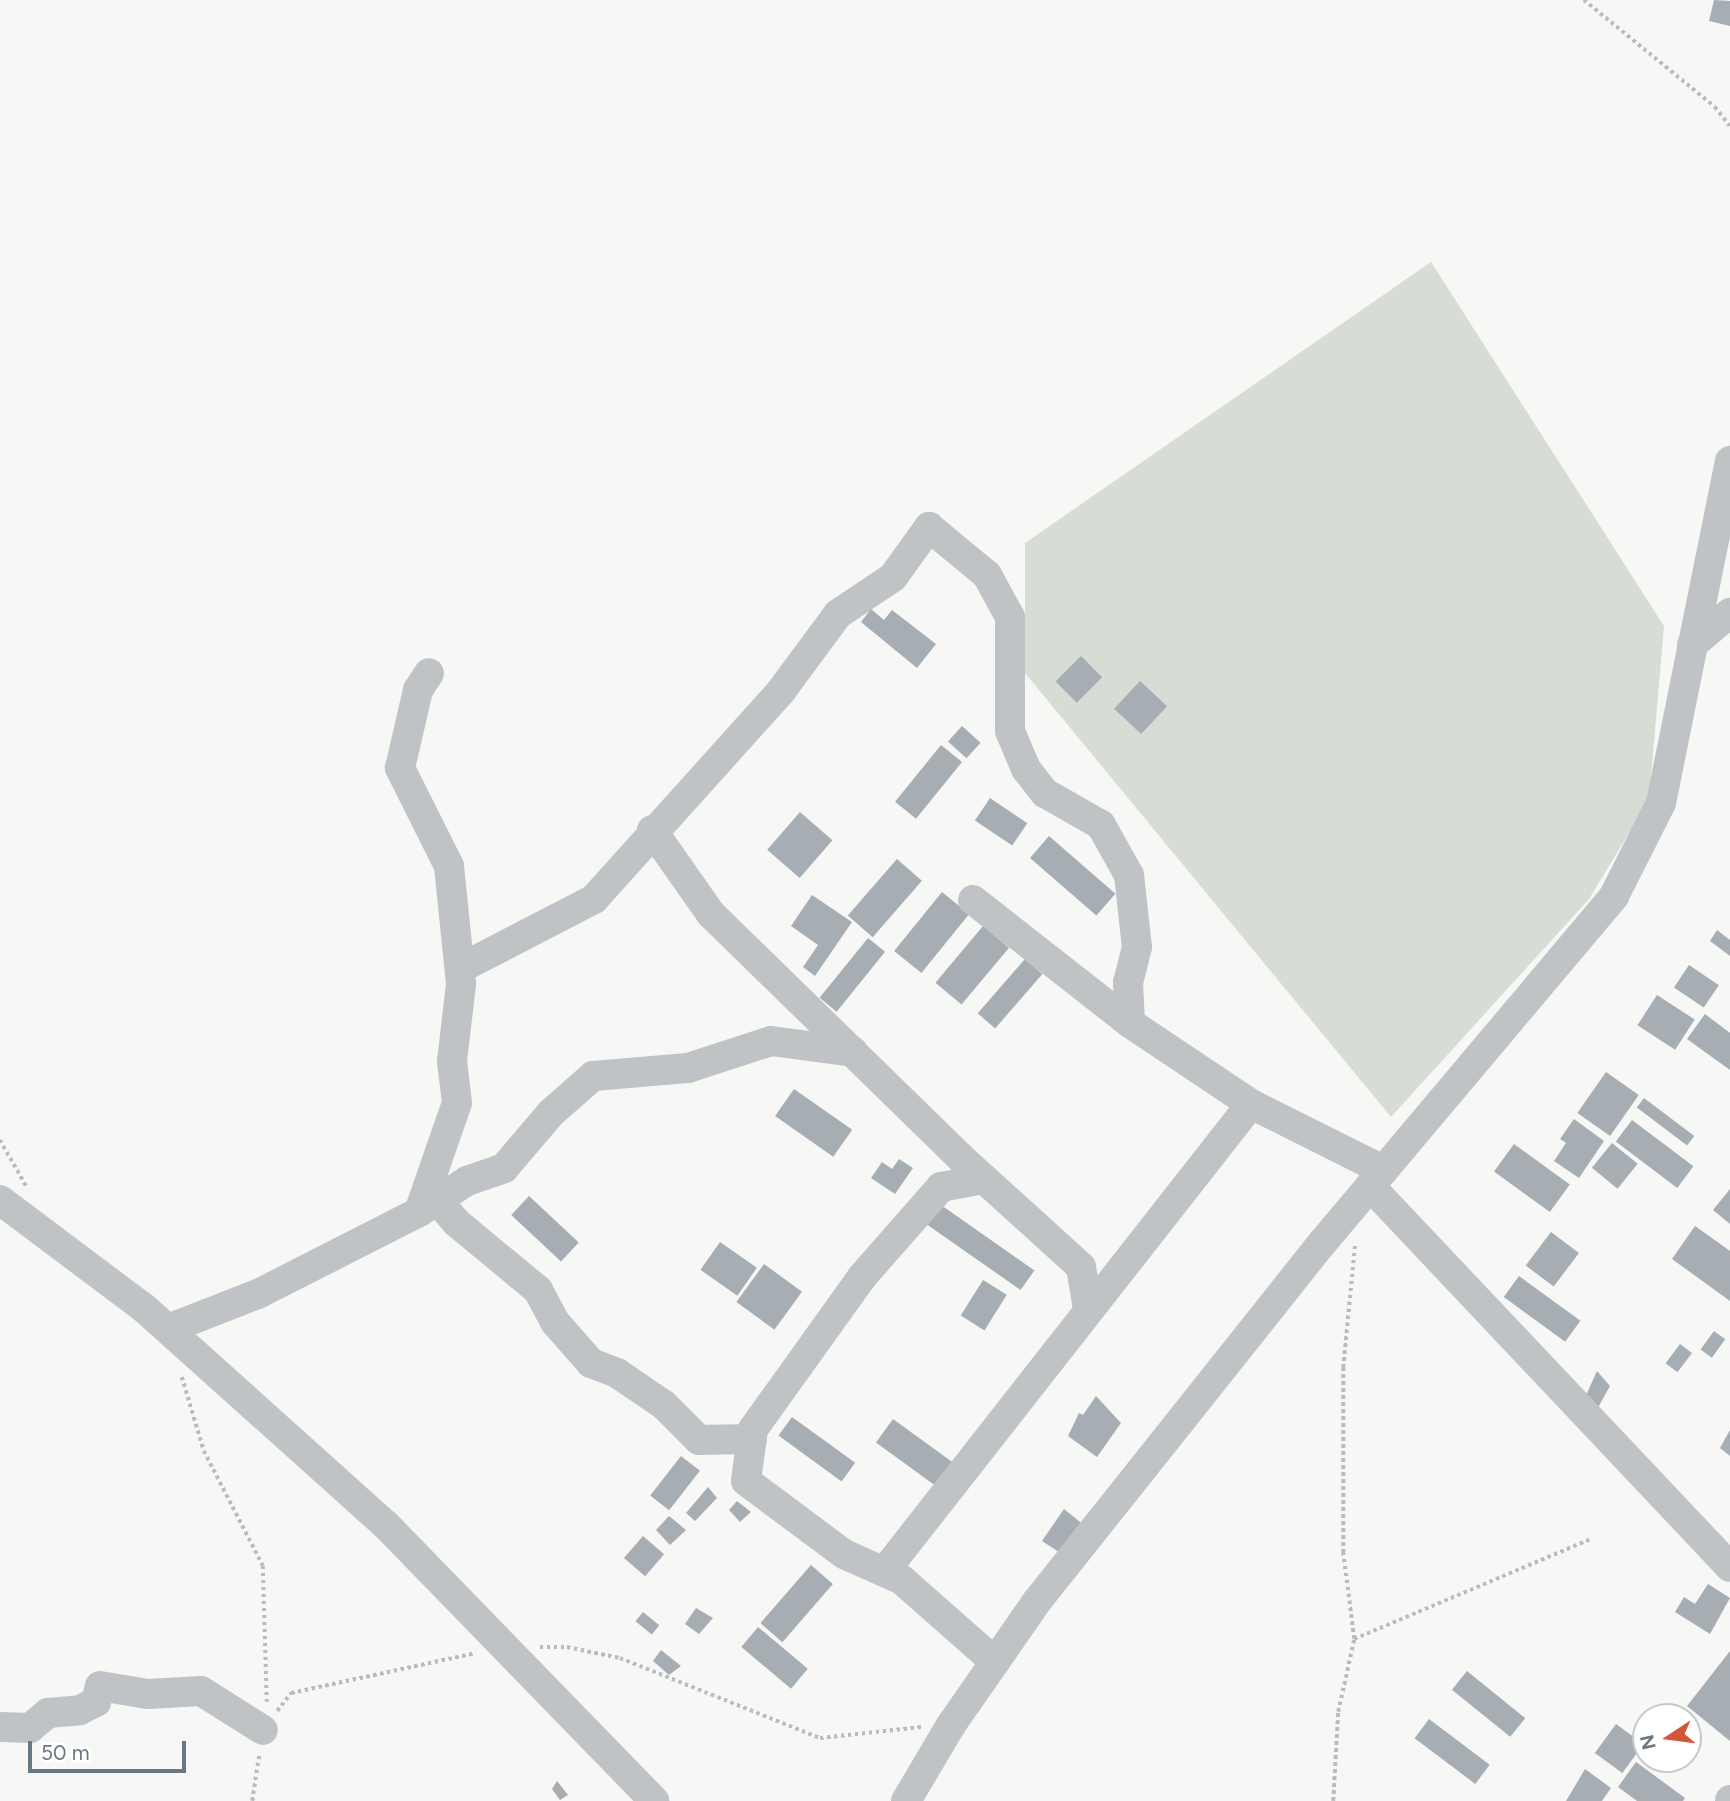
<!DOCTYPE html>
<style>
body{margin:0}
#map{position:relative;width:1730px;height:1801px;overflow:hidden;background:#f7f7f5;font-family:Figtree,sans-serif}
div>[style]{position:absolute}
.green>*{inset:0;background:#d7dcd4}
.building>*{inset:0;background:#a7aeb3;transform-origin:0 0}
.path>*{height:3.5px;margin-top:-1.75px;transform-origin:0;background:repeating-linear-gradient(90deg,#b9bcbe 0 3.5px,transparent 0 7px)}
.minor>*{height:30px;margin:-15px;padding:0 15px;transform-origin:15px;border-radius:15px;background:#bfc3c6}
span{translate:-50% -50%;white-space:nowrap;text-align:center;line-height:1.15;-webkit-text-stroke:7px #fff;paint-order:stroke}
.north{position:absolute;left:1632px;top:1703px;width:70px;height:70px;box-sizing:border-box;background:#fff;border:2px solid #c3c9cd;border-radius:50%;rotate:257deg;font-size:19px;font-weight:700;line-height:28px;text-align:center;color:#697883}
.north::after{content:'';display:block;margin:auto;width:24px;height:32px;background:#d35639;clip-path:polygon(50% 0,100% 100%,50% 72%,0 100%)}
.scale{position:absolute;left:28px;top:1741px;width:158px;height:32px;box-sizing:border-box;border:4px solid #697883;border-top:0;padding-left:9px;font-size:21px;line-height:24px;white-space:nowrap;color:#697883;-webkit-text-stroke:5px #fff;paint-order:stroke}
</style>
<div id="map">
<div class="green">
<i style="clip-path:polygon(1431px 262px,1664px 626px,1649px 800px,1589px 899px,1391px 1117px,1025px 673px,1025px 543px)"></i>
</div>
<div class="building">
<i style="clip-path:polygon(1714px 0,1730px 1px,1730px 26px,1709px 21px)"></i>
<i style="clip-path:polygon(871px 609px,884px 620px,892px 610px,936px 644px,917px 668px,861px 622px)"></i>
<i style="left:1081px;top:656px;width:30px;height:36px;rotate:45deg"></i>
<i style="left:1140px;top:681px;width:37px;height:38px;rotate:43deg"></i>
<i style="left:962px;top:726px;width:25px;height:21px;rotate:42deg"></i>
<i style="left:941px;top:745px;width:27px;height:73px;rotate:39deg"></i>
<i style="left:990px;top:798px;width:45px;height:27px;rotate:34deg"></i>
<i style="left:800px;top:812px;width:43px;height:50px;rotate:41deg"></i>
<i style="left:1049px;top:836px;width:88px;height:29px;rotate:41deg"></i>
<i style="left:897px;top:859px;width:33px;height:75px;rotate:41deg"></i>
<i style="left:942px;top:892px;width:35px;height:76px;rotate:39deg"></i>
<i style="clip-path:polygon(812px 895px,852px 922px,815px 976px,803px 967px,818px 945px,791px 926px)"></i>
<i style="left:983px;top:926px;width:34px;height:74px;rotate:40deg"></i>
<i style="clip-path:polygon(1717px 930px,1730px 940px,1730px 956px,1710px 941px)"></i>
<i style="left:868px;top:938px;width:22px;height:77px;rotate:39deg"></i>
<i style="left:1025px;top:959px;width:23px;height:72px;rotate:41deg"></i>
<i style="left:1689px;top:965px;width:36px;height:27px;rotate:34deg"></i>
<i style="left:1657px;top:995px;width:45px;height:36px;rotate:33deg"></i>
<i style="clip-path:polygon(1705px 1014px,1730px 1033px,1730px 1070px,1687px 1039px)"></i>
<i style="left:1606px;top:1072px;width:40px;height:50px;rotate:35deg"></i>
<i style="left:794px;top:1089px;width:71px;height:33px;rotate:35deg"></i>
<i style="left:1644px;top:1098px;width:63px;height:12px;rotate:37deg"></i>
<i style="clip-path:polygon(1574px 1119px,1604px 1141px,1579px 1178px,1554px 1161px,1566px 1143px,1560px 1139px)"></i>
<i style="left:1632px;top:1120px;width:77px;height:27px;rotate:37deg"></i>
<i style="left:1612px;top:1143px;width:33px;height:32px;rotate:39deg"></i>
<i style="left:1514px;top:1144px;width:69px;height:34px;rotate:36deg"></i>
<i style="clip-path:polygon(899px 1159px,913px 1168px,895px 1194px,871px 1178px,882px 1162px,892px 1169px)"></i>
<i style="clip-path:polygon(1730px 1189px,1730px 1224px,1713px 1210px)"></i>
<i style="left:529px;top:1196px;width:68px;height:26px;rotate:43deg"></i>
<i style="left:941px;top:1205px;width:114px;height:24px;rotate:35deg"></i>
<i style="clip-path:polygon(1695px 1226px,1730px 1251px,1730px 1301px,1672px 1259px)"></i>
<i style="left:1551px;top:1232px;width:35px;height:42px;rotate:37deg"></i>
<i style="left:720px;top:1242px;width:45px;height:34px;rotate:35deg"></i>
<i style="left:764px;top:1264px;width:47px;height:47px;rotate:36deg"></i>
<i style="left:1519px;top:1276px;width:76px;height:26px;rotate:36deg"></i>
<i style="left:983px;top:1280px;width:28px;height:42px;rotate:32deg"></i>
<i style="left:1714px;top:1331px;width:14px;height:23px;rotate:36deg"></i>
<i style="left:1680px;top:1344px;width:15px;height:24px;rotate:37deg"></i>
<i style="clip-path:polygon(1597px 1371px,1610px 1386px,1596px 1411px,1583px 1402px)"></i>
<i style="clip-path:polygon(1096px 1396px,1121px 1423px,1097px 1457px,1068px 1436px,1079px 1413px,1083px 1415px)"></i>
<i style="left:792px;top:1417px;width:78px;height:23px;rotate:36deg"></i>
<i style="left:893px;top:1419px;width:80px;height:29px;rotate:36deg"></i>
<i style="clip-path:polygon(1730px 1430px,1730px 1456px,1720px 1448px)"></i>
<i style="left:681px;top:1456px;width:24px;height:50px;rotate:38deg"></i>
<i style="clip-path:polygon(708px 1487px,717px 1498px,695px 1521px,686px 1513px)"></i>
<i style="clip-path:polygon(737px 1501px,751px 1512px,740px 1522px,729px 1510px)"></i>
<i style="clip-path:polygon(1064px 1509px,1085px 1526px,1062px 1554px,1042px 1541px)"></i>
<i style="clip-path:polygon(669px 1516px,686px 1530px,670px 1545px,656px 1530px)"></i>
<i style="left:643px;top:1536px;width:28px;height:29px;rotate:41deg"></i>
<i style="left:811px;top:1565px;width:29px;height:77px;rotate:41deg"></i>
<i style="clip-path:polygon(1708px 1584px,1730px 1598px,1710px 1634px,1675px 1612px,1684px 1597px,1695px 1604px)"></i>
<i style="clip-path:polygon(696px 1608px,713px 1618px,699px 1634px,685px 1624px)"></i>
<i style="left:643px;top:1612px;width:21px;height:12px;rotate:39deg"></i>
<i style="left:758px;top:1627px;width:65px;height:26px;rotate:40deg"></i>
<i style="clip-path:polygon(661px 1650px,681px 1666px,669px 1675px,653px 1661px)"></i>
<i style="clip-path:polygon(1730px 1651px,1730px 1741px,1687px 1706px)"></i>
<i style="left:1467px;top:1671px;width:75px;height:24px;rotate:39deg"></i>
<i style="left:1429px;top:1719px;width:76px;height:24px;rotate:37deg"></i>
<i style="left:1616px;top:1724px;width:34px;height:36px;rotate:36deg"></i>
<i style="clip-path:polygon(1636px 1762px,1685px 1798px,1683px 1801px,1637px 1801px,1618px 1787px)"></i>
<i style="clip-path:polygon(1585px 1769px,1611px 1788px,1602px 1801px,1566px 1801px)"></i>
<i style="clip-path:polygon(557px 1781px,568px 1795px,560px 1800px,552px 1789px)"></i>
</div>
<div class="path">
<i style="left:1584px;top:0;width:169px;rotate:39.2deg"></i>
<i style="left:1715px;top:107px;width:24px;rotate:52deg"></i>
<i style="left:0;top:1140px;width:56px;rotate:60.3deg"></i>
<i style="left:182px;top:1377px;width:77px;rotate:73.4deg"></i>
<i style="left:204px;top:1451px;width:129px;rotate:62.8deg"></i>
<i style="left:263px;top:1566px;width:136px;rotate:88.3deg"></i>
<i style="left:1354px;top:1639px;width:87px;rotate:-97.3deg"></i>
<i style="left:1343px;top:1553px;width:185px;rotate:-90deg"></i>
<i style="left:1343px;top:1368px;width:125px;rotate:-84.5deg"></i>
<i style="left:540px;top:1647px;width:27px"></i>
<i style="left:567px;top:1647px;width:54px;rotate:11.7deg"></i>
<i style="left:620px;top:1658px;width:215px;rotate:21.8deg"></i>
<i style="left:820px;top:1738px;width:102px;rotate:-6.2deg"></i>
<i style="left:277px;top:1711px;width:23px;rotate:-52deg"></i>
<i style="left:291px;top:1693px;width:189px;rotate:-12.2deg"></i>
<i style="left:252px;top:1801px;width:47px;rotate:-81.3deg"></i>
<i style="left:1333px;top:1801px;width:89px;rotate:-86.8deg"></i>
<i style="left:1338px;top:1712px;width:75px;rotate:-77.6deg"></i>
<i style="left:1354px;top:1639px;width:257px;rotate:-22.9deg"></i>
</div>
<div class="minor">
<i style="left:1692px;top:645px;width:50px;rotate:-40.1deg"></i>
<i style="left:652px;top:830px;width:103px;rotate:54.9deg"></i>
<i style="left:711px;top:914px;width:349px;rotate:44.3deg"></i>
<i style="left:961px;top:1158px;width:162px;rotate:42.2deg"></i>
<i style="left:1081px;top:1267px;width:43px;rotate:80.5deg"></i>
<i style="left:973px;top:900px;width:199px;rotate:38.1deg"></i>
<i style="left:1130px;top:1023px;width:146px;rotate:33.8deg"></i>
<i style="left:1251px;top:1104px;width:148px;rotate:26.6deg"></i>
<i style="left:461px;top:968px;width:150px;rotate:-27.4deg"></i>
<i style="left:594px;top:899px;width:280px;rotate:-48deg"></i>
<i style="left:781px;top:691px;width:96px;rotate:-53.5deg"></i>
<i style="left:838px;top:614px;width:66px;rotate:-33.9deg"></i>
<i style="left:893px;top:577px;width:62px;rotate:-54.2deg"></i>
<i style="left:929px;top:527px;width:75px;rotate:39.6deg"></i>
<i style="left:987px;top:575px;width:48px;rotate:61.3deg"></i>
<i style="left:1010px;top:617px;width:114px;rotate:90deg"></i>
<i style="left:1010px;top:731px;width:41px;rotate:67.2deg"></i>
<i style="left:1026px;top:769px;width:31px;rotate:52deg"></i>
<i style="left:1045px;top:793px;width:64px;rotate:29.7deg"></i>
<i style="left:1101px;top:825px;width:57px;rotate:60.8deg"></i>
<i style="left:1129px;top:875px;width:72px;rotate:83.7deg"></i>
<i style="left:1137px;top:947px;width:36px;rotate:104deg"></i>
<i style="left:1128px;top:982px;width:41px;rotate:87.2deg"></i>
<i style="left:984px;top:1179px;width:44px;rotate:169.5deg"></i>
<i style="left:941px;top:1187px;width:120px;rotate:131.3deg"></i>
<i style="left:862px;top:1277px;width:187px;rotate:125.6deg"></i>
<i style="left:753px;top:1429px;width:52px;rotate:97.7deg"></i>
<i style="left:746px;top:1481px;width:122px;rotate:36.7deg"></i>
<i style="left:844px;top:1554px;width:64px;rotate:24.1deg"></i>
<i style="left:902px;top:1580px;width:124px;rotate:41.4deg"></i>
<i style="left:1370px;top:1186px;width:524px;rotate:46.62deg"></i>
<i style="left:0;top:1200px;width:180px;rotate:36.9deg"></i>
<i style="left:144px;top:1308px;width:325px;rotate:41.9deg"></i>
<i style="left:386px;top:1525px;width:385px;rotate:45.8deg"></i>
<i style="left:437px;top:1200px;width:30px;rotate:49deg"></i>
<i style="left:457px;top:1223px;width:105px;rotate:39.6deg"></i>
<i style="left:538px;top:1290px;width:36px;rotate:62deg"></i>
<i style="left:555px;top:1322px;width:55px;rotate:48.7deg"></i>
<i style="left:591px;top:1363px;width:28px;rotate:21deg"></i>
<i style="left:617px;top:1373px;width:57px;rotate:34.2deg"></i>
<i style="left:664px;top:1405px;width:49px;rotate:45deg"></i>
<i style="left:699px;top:1440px;width:53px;rotate:-1.1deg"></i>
<i style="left:419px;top:1212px;width:115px;rotate:-70.8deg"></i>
<i style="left:457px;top:1103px;width:42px;rotate:-96.8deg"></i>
<i style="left:452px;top:1061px;width:78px;rotate:-83.3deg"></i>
<i style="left:461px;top:984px;width:119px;rotate:-95.8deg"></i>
<i style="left:449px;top:866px;width:110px;rotate:-116.6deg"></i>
<i style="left:400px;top:768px;width:80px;rotate:-77deg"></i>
<i style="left:418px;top:690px;width:20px;rotate:-57deg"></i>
<i style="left:168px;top:1329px;width:97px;rotate:-21.3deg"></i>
<i style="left:258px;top:1294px;width:181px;rotate:-27deg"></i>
<i style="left:419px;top:1212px;width:57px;rotate:-32.9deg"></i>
<i style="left:467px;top:1181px;width:39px;rotate:-19deg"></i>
<i style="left:504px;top:1168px;width:72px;rotate:-49.5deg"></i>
<i style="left:551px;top:1113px;width:56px;rotate:-41.4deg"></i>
<i style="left:593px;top:1076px;width:95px;rotate:-4.8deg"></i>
<i style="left:688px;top:1068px;width:87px;rotate:-18deg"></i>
<i style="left:771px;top:1041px;width:83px;rotate:7.6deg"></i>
<i style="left:884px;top:1572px;width:595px;rotate:-51.9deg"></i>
<i style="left:0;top:1727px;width:30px;rotate:2deg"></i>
<i style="left:30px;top:1728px;width:23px;rotate:-40deg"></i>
<i style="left:48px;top:1713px;width:32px;rotate:-5deg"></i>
<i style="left:80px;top:1710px;width:18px;rotate:-27deg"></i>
<i style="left:96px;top:1702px;width:16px;rotate:-76deg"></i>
<i style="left:100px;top:1686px;width:49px;rotate:9.5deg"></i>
<i style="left:148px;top:1694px;width:53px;rotate:-3.2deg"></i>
<i style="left:201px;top:1691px;width:73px;rotate:32.2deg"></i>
<i style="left:906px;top:1801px;width:88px;rotate:-59.4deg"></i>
<i style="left:951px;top:1725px;width:152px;rotate:-55.2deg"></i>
<i style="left:1038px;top:1600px;width:458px;rotate:-51.5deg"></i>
<i style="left:1323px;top:1242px;width:452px;rotate:-49.9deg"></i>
<i style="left:1614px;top:896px;width:104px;rotate:-63.2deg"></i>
<i style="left:1661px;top:803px;width:349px;rotate:-78.6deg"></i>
<i style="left:1730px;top:1801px;width:1px;rotate:-90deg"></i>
</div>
<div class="north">N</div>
<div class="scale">50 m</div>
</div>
